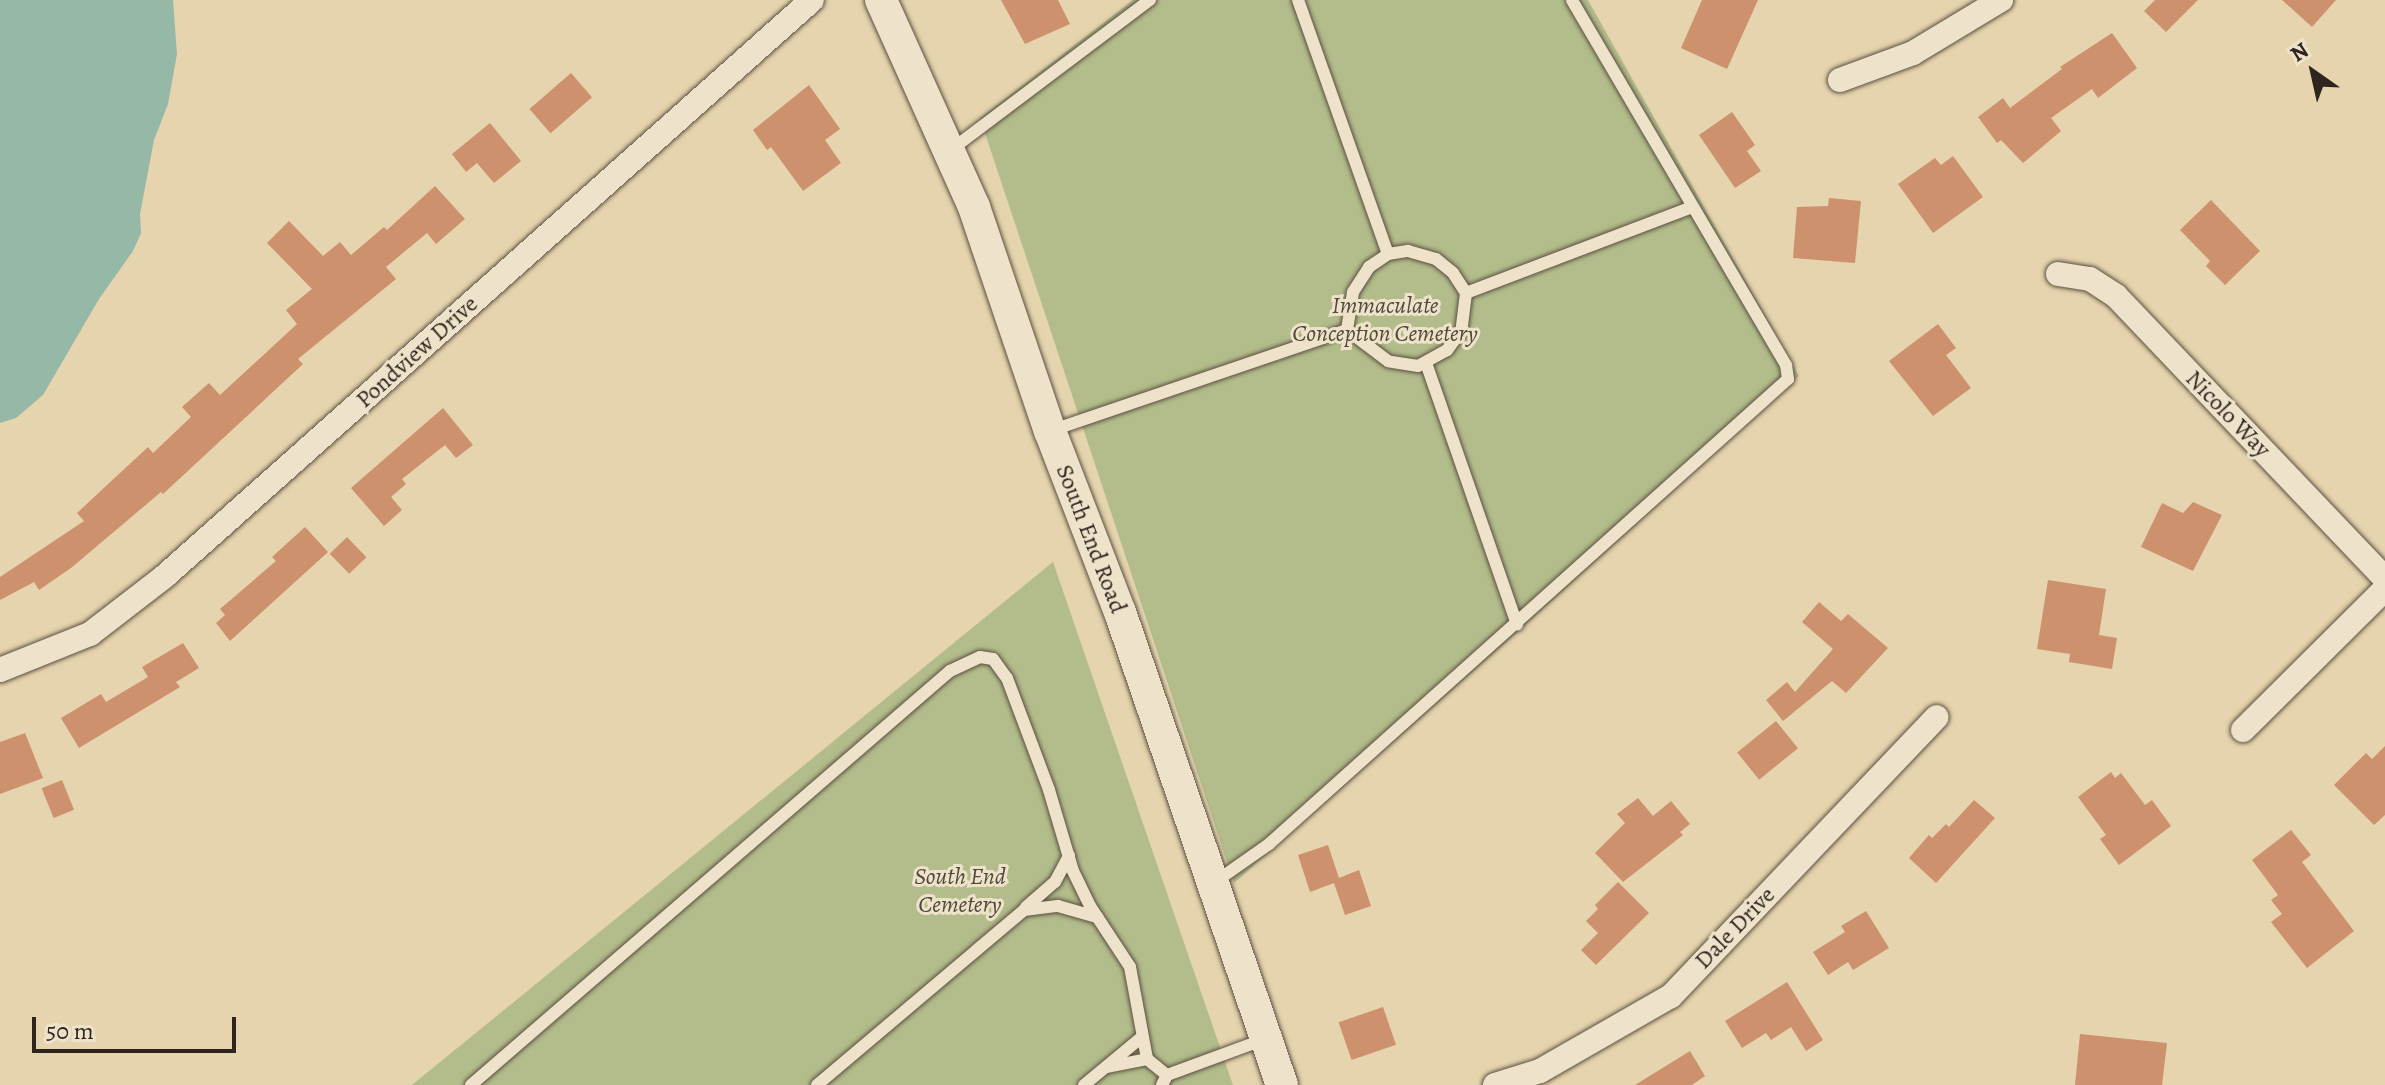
<!DOCTYPE html>
<style>
body{margin:0}
#map{position:relative;width:2385px;height:1085px;overflow:hidden;background:#e5d4ad;font-family:Alegreya,serif}
div>[style]{position:absolute}
.green>*{inset:0;background:#b3bd8b}
.water>*{inset:0;background:#96b8a6}
.building>*{inset:0;background:#cd916e;transform-origin:0 0}
.roads{filter:drop-shadow(0 0 2px #5c5042) drop-shadow(0 0 2px #5c5042)}
.lane>*{height:12px;margin:-6px;padding:0 6px;transform-origin:6px;border-radius:6px;background:#eee3ca}
.street>*{height:24px;margin:-12px;padding:0 12px;transform-origin:12px;border-radius:12px;background:#eee3ca}
.secondary>*{height:32px;margin:-16px;padding:0 16px;transform-origin:16px;border-radius:16px;background:#eee3ca}
span{translate:-50% -50%;white-space:nowrap;text-align:center;line-height:1.15;-webkit-text-stroke:6px #eee3ca;paint-order:stroke}
.park-label{font-size:24px;color:#504a39;font-style:italic}
.street-label{font-size:24px;color:#2f241e}
.north{position:absolute;left:2273px;top:32px;width:80px;height:80px;-webkit-text-stroke:6px #eee3ca;paint-order:stroke;rotate:326deg;font-size:22px;font-weight:700;line-height:32px;text-align:center;color:#2f241e}
.north::after{content:'';display:block;margin:auto;width:28px;height:36px;background:#2f241e;clip-path:polygon(50% 0,100% 100%,50% 72%,0 100%)}
.scale{position:absolute;left:32px;top:1017px;width:204px;height:36px;box-sizing:border-box;border:4px solid #2f241e;border-top:0;padding-left:10px;font-size:24px;line-height:28px;white-space:nowrap;color:#2f241e;-webkit-text-stroke:6px #eee3ca;paint-order:stroke}
</style>
<div id="map">
<div class="green">
<i style="clip-path:polygon(1133px 0,1588px 0,1799px 376px,1520px 630px,1234px 883px,980px 118px)"></i>
<i style="clip-path:polygon(1053px 562px,1233px 1085px,412px 1085px)"></i>
</div>
<div class="water">
<i style="clip-path:polygon(0 0,173px 0,177px 54px,168px 104px,154px 140px,140px 214px,141px 233px,133px 251px,99px 299px,43px 395px,16px 418px,0 423px)"></i>
</div>
<div class="building">
<i style="clip-path:polygon(1001px 0,1058px 0,1070px 24px,1025px 44px)"></i>
<i style="clip-path:polygon(1702px 0,1758px 0,1727px 69px,1681px 48px)"></i>
<i style="clip-path:polygon(2155px 0,2198px 0,2166px 32px,2144px 11px)"></i>
<i style="clip-path:polygon(2282px 0,2336px 0,2312px 27px)"></i>
<i style="clip-path:polygon(2112px 33px,2137px 68px,2098px 98px,2092px 89px,2051px 118px,2061px 131px,2023px 163px,2001px 140px,1997px 143px,1978px 117px,2003px 98px,2010px 108px,2062px 69px,2060px 67px)"></i>
<i style="left:571px;top:73px;width:32px;height:55px;rotate:49deg"></i>
<i style="clip-path:polygon(809px 85px,840px 129px,825px 140px,841px 163px,803px 191px,771px 147px,767px 150px,753px 130px)"></i>
<i style="clip-path:polygon(1732px 112px,1755px 145px,1747px 151px,1761px 171px,1735px 188px,1699px 135px)"></i>
<i style="clip-path:polygon(490px 123px,521px 161px,494px 183px,477px 163px,466px 172px,452px 154px)"></i>
<i style="clip-path:polygon(1953px 156px,1983px 197px,1933px 233px,1898px 184px,1935px 158px,1941px 165px)"></i>
<i style="clip-path:polygon(435px 186px,465px 219px,436px 244px,427px 233px,386px 267px,396px 279px,298px 359px,303px 364px,163px 494px,161px 492px,71px 568px,39px 590px,34px 582px,0 600px,0 577px,84px 521px,77px 513px,148px 447px,153px 453px,191px 417px,182px 407px,209px 383px,220px 395px,297px 324px,286px 310px,312px 289px,267px 243px,289px 221px,323px 256px,340px 242px,351px 255px,384px 227px,387px 230px)"></i>
<i style="clip-path:polygon(1829px 198px,1861px 201px,1855px 263px,1793px 258px,1797px 207px,1828px 206px)"></i>
<i style="clip-path:polygon(2211px 200px,2260px 251px,2225px 285px,2206px 266px,2210px 261px,2180px 230px)"></i>
<i style="clip-path:polygon(1938px 324px,1956px 348px,1946px 355px,1971px 388px,1933px 416px,1889px 361px)"></i>
<i style="clip-path:polygon(443px 408px,473px 445px,456px 458px,445px 445px,402px 479px,406px 484px,391px 497px,402px 510px,384px 526px,351px 488px)"></i>
<i style="clip-path:polygon(2193px 502px,2222px 515px,2193px 571px,2141px 547px,2162px 503px,2183px 513px)"></i>
<i style="clip-path:polygon(305px 527px,328px 552px,230px 641px,216px 623px,225px 615px,220px 609px,276px 561px,272px 557px)"></i>
<i style="left:347px;top:537px;width:28px;height:24px;rotate:46deg"></i>
<i style="clip-path:polygon(2048px 580px,2106px 589px,2099px 635px,2117px 638px,2112px 669px,2069px 662px,2070px 654px,2037px 649px)"></i>
<i style="clip-path:polygon(1819px 602px,1841px 621px,1848px 614px,1888px 648px,1846px 693px,1832px 681px,1783px 721px,1766px 700px,1787px 682px,1795px 692px,1833px 649px,1802px 622px)"></i>
<i style="clip-path:polygon(183px 643px,199px 668px,176px 682px,180px 687px,79px 748px,61px 718px,101px 694px,106px 702px,148px 677px,142px 667px)"></i>
<i style="left:1776px;top:721px;width:35px;height:50px;rotate:51deg"></i>
<i style="clip-path:polygon(25px 733px,43px 778px,0 794px,0 742px)"></i>
<i style="clip-path:polygon(2385px 746px,2385px 815px,2374px 825px,2334px 785px,2366px 753px,2372px 759px)"></i>
<i style="clip-path:polygon(2111px 772px,2115px 778px,2121px 773px,2145px 805px,2152px 800px,2171px 826px,2119px 865px,2100px 839px,2106px 835px,2078px 797px)"></i>
<i style="left:62px;top:780px;width:32px;height:22px;rotate:68deg"></i>
<i style="clip-path:polygon(1638px 798px,1653px 816px,1671px 801px,1690px 824px,1680px 832px,1683px 835px,1623px 882px,1595px 853px,1625px 823px,1617px 814px)"></i>
<i style="clip-path:polygon(1974px 800px,1995px 818px,1936px 883px,1909px 858px,1929px 835px,1932px 838px,1946px 824px,1949px 827px)"></i>
<i style="clip-path:polygon(2291px 830px,2311px 855px,2302px 862px,2354px 931px,2307px 968px,2271px 922px,2282px 914px,2271px 900px,2278px 895px,2252px 860px)"></i>
<i style="clip-path:polygon(1328px 845px,1339px 878px,1359px 870px,1371px 906px,1345px 915px,1334px 883px,1310px 892px,1298px 855px)"></i>
<i style="clip-path:polygon(1618px 882px,1649px 913px,1596px 965px,1581px 950px,1598px 933px,1586px 921px,1598px 909px,1595px 905px)"></i>
<i style="clip-path:polygon(1866px 911px,1889px 948px,1853px 970px,1848px 962px,1828px 975px,1813px 952px,1845px 932px,1841px 926px)"></i>
<i style="clip-path:polygon(1787px 982px,1823px 1040px,1806px 1051px,1791px 1027px,1771px 1040px,1766px 1033px,1742px 1048px,1725px 1021px)"></i>
<i style="left:1383px;top:1007px;width:40px;height:47px;rotate:71deg"></i>
<i style="clip-path:polygon(2080px 1034px,2167px 1043px,2162px 1085px,2075px 1085px)"></i>
<i style="clip-path:polygon(1690px 1051px,1705px 1076px,1692px 1085px,1635px 1085px)"></i>
</div>
<div class="roads">
<div class="lane">
<i style="left:1298px;top:0;width:269px;rotate:70.5deg"></i>
<i style="left:952px;top:149px;width:248px;rotate:-37deg"></i>
<i style="left:1466px;top:293px;width:242px;rotate:-20.8deg"></i>
<i style="left:1426px;top:363px;width:277px;rotate:70.8deg"></i>
<i style="left:1050px;top:431px;width:314px;rotate:-18.8deg"></i>
<i style="left:1347px;top:330px;width:38px;rotate:-81deg"></i>
<i style="left:1353px;top:292px;width:30px;rotate:-57deg"></i>
<i style="left:1369px;top:267px;width:23px;rotate:-34deg"></i>
<i style="left:1388px;top:254px;width:20px;rotate:-9deg"></i>
<i style="left:1408px;top:251px;width:29px;rotate:16deg"></i>
<i style="left:1436px;top:259px;width:22px;rotate:39deg"></i>
<i style="left:1453px;top:273px;width:24px;rotate:57deg"></i>
<i style="left:1466px;top:293px;width:38px;rotate:97deg"></i>
<i style="left:1461px;top:331px;width:24px;rotate:126deg"></i>
<i style="left:1447px;top:350px;width:33px;rotate:151deg"></i>
<i style="left:1418px;top:366px;width:30px;rotate:-171deg"></i>
<i style="left:1388px;top:361px;width:51px;rotate:-142.9deg"></i>
<i style="left:1215px;top:882px;width:66px;rotate:-35.1deg"></i>
<i style="left:1269px;top:844px;width:697px;rotate:-41.86deg"></i>
<i style="left:1788px;top:379px;width:14px;rotate:-98deg"></i>
<i style="left:1786px;top:365px;width:423px;rotate:-120.4deg"></i>
<i style="left:1026px;top:907px;width:38px;rotate:-41deg"></i>
<i style="left:1055px;top:882px;width:30px;rotate:-62deg"></i>
<i style="left:1107px;top:1067px;width:41px;rotate:-11.3deg"></i>
<i style="left:471px;top:1085px;width:633px;rotate:-40.84deg"></i>
<i style="left:950px;top:671px;width:33px;rotate:-25deg"></i>
<i style="left:980px;top:657px;width:13px;rotate:9deg"></i>
<i style="left:993px;top:659px;width:24px;rotate:54deg"></i>
<i style="left:1007px;top:678px;width:120px;rotate:69.4deg"></i>
<i style="left:1049px;top:790px;width:84px;rotate:73.5deg"></i>
<i style="left:1073px;top:871px;width:39px;rotate:64deg"></i>
<i style="left:1090px;top:906px;width:73px;rotate:56.7deg"></i>
<i style="left:1130px;top:967px;width:94px;rotate:79.5deg"></i>
<i style="left:1147px;top:1059px;width:26px;rotate:39deg"></i>
<i style="left:817px;top:1085px;width:271px;rotate:-40.2deg"></i>
<i style="left:1024px;top:910px;width:34px;rotate:-7deg"></i>
<i style="left:1058px;top:906px;width:41px;rotate:15.8deg"></i>
<i style="left:1084px;top:1085px;width:75px;rotate:-39.6deg"></i>
<i style="left:1162px;top:1085px;width:11px;rotate:-63deg"></i>
<i style="left:1167px;top:1075px;width:104px;rotate:-20.2deg"></i>
</div>
<div class="street">
<i style="left:1840px;top:80px;width:78px;rotate:-20.3deg"></i>
<i style="left:1913px;top:53px;width:103px;rotate:-31.1deg"></i>
<i style="left:2058px;top:274px;width:32px;rotate:9deg"></i>
<i style="left:2090px;top:279px;width:31px;rotate:33deg"></i>
<i style="left:2116px;top:296px;width:390px;rotate:46.4deg"></i>
<i style="left:0;top:670px;width:97px;rotate:-21.8deg"></i>
<i style="left:90px;top:634px;width:95px;rotate:-37.7deg"></i>
<i style="left:165px;top:576px;width:866px;rotate:-41.68deg"></i>
<i style="left:2243px;top:730px;width:200px;rotate:-44.8deg"></i>
<i style="left:1495px;top:1085px;width:47px;rotate:-17.3deg"></i>
<i style="left:1540px;top:1071px;width:151px;rotate:-29.8deg"></i>
<i style="left:1671px;top:996px;width:385px;rotate:-46.4deg"></i>
</div>
<div class="secondary">
<i style="left:881px;top:0;width:227px;rotate:65.8deg"></i>
<i style="left:974px;top:207px;width:237px;rotate:71.3deg"></i>
<i style="left:1050px;top:431px;width:194px;rotate:68.9deg"></i>
<i style="left:1120px;top:612px;width:500px;rotate:71.1deg"></i>
</div>
</div>
<div class="park-label">
<span style="left:1385px;top:320px">Immaculate<br>Conception Cemetery</span>
<span style="left:960px;top:891px">South End<br>Cemetery</span>
</div>
<div class="street-label">
<span style="left:417px;top:352px;rotate:-42deg">Pondview Drive</span>
<span style="left:2228px;top:414px;rotate:46deg">Nicolo Way</span>
<span style="left:1091px;top:539px;rotate:69deg">South End Road</span>
<span style="left:1735px;top:928px;rotate:-46deg">Dale Drive</span>
</div>
<div class="north">N</div>
<div class="scale">50 m</div>
</div>
